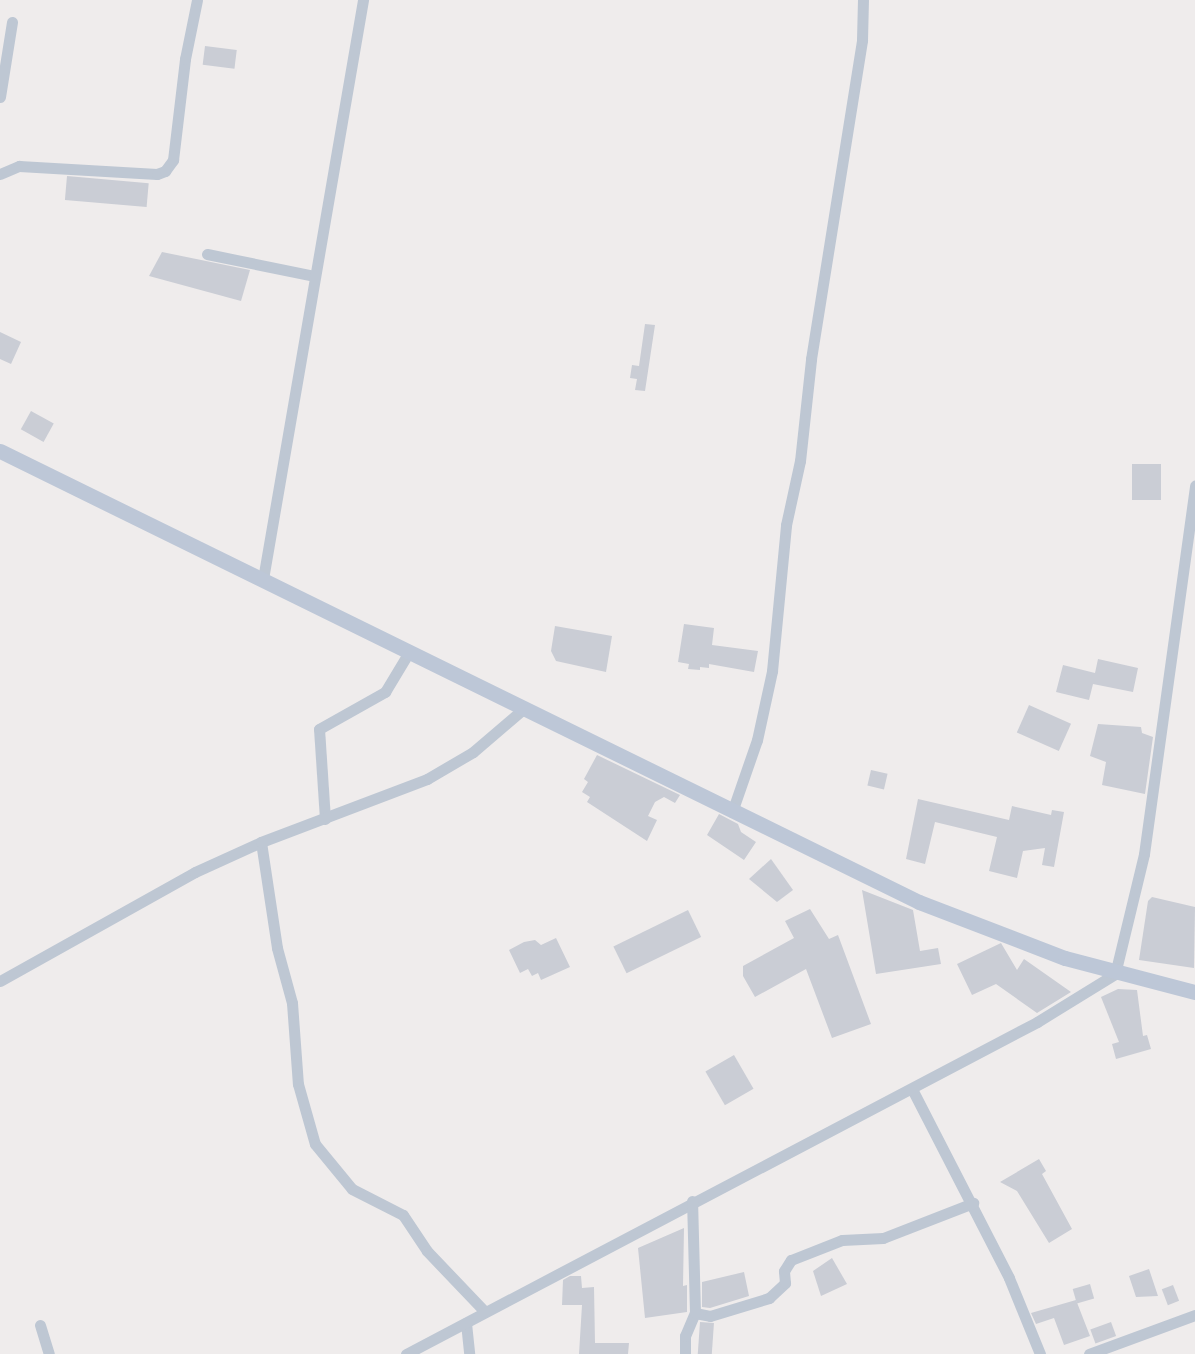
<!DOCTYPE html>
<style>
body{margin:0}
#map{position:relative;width:1195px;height:1354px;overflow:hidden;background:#efecec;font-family:"Nunito Sans",sans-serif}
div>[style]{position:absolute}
.building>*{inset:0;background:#cacdd5;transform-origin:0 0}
.street>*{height:11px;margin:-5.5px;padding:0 5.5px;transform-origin:5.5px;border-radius:5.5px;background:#bec7d3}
.secondary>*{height:15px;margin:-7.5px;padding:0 7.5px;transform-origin:7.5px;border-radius:7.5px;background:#bdc7d7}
span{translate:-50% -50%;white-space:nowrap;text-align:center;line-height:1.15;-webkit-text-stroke:4px #fff;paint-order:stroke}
</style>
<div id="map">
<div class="building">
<i style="left:205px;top:46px;width:32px;height:19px;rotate:7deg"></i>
<i style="left:67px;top:176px;width:82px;height:24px;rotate:5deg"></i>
<i style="clip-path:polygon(162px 252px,250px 270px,241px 301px,149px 276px)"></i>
<i style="clip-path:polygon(645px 324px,655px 325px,645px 391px,635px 390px,637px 379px,630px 378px,632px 365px,639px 366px)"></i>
<i style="clip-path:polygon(0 332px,21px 342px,11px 364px,0 359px)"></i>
<i style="left:31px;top:411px;width:26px;height:21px;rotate:29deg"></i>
<i style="left:1132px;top:464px;width:29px;height:36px"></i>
<i style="clip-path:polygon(684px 624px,714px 628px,712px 645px,758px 651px,754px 672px,709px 664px,709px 668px,700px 667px,700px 670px,688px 669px,689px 664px,678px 662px)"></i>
<i style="clip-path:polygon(555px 626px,612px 636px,606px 672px,556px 661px,551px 651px)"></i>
<i style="clip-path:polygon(1098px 659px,1138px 668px,1133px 692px,1093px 684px,1089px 700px,1056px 692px,1063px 665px,1095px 673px)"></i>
<i style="left:1029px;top:705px;width:46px;height:30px;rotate:24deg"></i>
<i style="clip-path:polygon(1098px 724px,1141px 727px,1142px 733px,1153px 737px,1145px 794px,1102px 785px,1106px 762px,1090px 756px)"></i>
<i style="clip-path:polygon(597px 755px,680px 795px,675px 803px,664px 797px,655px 802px,648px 816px,657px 820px,647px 841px,587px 802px,590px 797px,582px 792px,588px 782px,584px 779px)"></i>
<i style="left:871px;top:770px;width:17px;height:16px;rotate:13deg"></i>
<i style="clip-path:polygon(918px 799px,1009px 820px,1012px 806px,1051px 815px,1052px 810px,1064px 812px,1054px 867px,1042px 865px,1045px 848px,1023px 851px,1017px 878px,989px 871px,997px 837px,935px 822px,925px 864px,906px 859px)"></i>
<i style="clip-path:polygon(719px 814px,738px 824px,741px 832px,756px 842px,744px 860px,707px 835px)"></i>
<i style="clip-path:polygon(771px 859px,793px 890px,777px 902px,749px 879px)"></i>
<i style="clip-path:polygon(862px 890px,913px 910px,920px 951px,938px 948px,941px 964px,876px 974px)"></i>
<i style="clip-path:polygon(1152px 897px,1195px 907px,1194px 968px,1139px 960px,1148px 901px)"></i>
<i style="clip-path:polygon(810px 909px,829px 939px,838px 935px,871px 1024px,832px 1038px,806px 969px,755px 997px,743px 976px,743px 966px,794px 938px,785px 921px)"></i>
<i style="left:688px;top:910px;width:30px;height:83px;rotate:64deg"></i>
<i style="clip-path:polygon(556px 938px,570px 967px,541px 980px,538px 973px,532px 976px,528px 969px,520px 973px,509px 950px,524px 942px,535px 940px,541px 945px)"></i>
<i style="clip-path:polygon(1001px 943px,1017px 970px,1024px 959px,1071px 992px,1037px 1013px,996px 984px,972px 995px,957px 964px)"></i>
<i style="clip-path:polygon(1118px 989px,1137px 990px,1143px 1036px,1147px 1035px,1151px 1049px,1116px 1059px,1112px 1044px,1119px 1042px,1101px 997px)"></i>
<i style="left:734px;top:1055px;width:39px;height:33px;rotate:60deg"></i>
<i style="clip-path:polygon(1039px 1159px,1046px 1171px,1042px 1174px,1072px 1229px,1049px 1243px,1017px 1191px,1000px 1182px)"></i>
<i style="clip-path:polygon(684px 1228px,683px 1286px,687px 1285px,687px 1312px,645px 1318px,638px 1248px)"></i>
<i style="clip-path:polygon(832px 1258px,847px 1284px,821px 1296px,813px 1271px)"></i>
<i style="clip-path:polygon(1149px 1269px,1158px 1296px,1136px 1297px,1129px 1276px)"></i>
<i style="clip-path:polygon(744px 1272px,749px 1296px,710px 1308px,702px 1307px,702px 1282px)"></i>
<i style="clip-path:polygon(570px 1276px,581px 1276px,582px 1288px,594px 1287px,595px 1343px,629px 1343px,628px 1354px,579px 1354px,582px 1305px,562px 1305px,563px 1280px)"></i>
<i style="left:1090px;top:1284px;width:15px;height:18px;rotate:74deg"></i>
<i style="left:1173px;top:1285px;width:17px;height:12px;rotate:69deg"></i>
<i style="clip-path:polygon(1076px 1300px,1090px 1336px,1064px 1345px,1054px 1318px,1036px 1324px,1031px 1313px)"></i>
<i style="left:700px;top:1322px;width:14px;height:32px;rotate:4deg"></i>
<i style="left:1111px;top:1322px;width:15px;height:22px;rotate:70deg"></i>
</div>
<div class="street">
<i style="left:0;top:97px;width:76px;rotate:-80.9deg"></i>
<i style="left:0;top:174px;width:21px;rotate:-23deg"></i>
<i style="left:19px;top:166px;width:138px;rotate:3.3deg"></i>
<i style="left:157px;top:174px;width:9px;rotate:-21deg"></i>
<i style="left:165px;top:171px;width:14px;rotate:-54deg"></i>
<i style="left:173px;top:160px;width:102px;rotate:-83.2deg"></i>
<i style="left:185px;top:59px;width:60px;rotate:-78.5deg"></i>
<i style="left:207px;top:254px;width:109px;rotate:11.6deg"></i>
<i style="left:263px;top:579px;width:588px;rotate:-80.2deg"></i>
<i style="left:732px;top:812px;width:76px;rotate:-70.9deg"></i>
<i style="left:757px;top:740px;width:71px;rotate:-77.7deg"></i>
<i style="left:772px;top:671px;width:147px;rotate:-84.5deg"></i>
<i style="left:786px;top:525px;width:66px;rotate:-77.7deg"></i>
<i style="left:800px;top:461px;width:103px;rotate:-83.8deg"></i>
<i style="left:811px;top:359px;width:323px;rotate:-80.9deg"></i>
<i style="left:862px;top:40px;width:40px;rotate:-88.6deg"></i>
<i style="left:325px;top:819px;width:90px;rotate:-93.8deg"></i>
<i style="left:319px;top:729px;width:76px;rotate:-29.3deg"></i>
<i style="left:385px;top:692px;width:47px;rotate:-59deg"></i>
<i style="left:261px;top:842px;width:107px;rotate:81.4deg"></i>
<i style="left:277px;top:948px;width:57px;rotate:74.7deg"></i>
<i style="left:292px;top:1003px;width:81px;rotate:85.8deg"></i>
<i style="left:298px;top:1084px;width:62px;rotate:74.2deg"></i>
<i style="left:315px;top:1144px;width:58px;rotate:50.6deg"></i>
<i style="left:352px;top:1189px;width:57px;rotate:27deg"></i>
<i style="left:403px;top:1215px;width:43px;rotate:56.3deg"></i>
<i style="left:427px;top:1251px;width:84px;rotate:46.4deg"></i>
<i style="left:0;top:981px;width:223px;rotate:-29.2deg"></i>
<i style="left:195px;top:872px;width:72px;rotate:-24.4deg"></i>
<i style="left:261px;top:842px;width:178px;rotate:-20.8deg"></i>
<i style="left:427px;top:779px;width:53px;rotate:-30.4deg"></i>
<i style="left:473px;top:752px;width:65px;rotate:-40.6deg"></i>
<i style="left:912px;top:1089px;width:212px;rotate:62.8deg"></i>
<i style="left:1009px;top:1278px;width:82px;rotate:67.8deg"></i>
<i style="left:695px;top:1313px;width:15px;rotate:11deg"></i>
<i style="left:710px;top:1316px;width:62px;rotate:-17deg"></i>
<i style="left:769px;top:1298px;width:22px;rotate:-43deg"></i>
<i style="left:785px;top:1283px;width:12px;rotate:-95deg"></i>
<i style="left:784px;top:1271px;width:13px;rotate:-58deg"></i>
<i style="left:791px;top:1260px;width:55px;rotate:-21.4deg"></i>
<i style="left:842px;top:1240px;width:41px;rotate:-2.8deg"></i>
<i style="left:883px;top:1238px;width:97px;rotate:-21.3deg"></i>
<i style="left:466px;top:1323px;width:31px;rotate:84deg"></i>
<i style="left:40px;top:1325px;width:30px;rotate:73deg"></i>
<i style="left:406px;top:1354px;width:713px;rotate:-27.75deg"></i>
<i style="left:1037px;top:1022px;width:92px;rotate:-31.6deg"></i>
<i style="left:1115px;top:974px;width:123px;rotate:-76.4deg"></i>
<i style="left:1144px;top:854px;width:372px;rotate:-82.1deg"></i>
<i style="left:685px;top:1354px;width:18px;rotate:-90deg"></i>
<i style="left:685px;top:1336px;width:25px;rotate:-67deg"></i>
<i style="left:695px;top:1313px;width:112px;rotate:-91.5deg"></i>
<i style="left:1089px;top:1354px;width:113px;rotate:-20.2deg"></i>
</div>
<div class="secondary">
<i style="left:0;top:451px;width:1024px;rotate:26.14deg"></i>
<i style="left:919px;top:902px;width:156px;rotate:21deg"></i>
<i style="left:1065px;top:958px;width:134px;rotate:14.7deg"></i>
</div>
</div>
